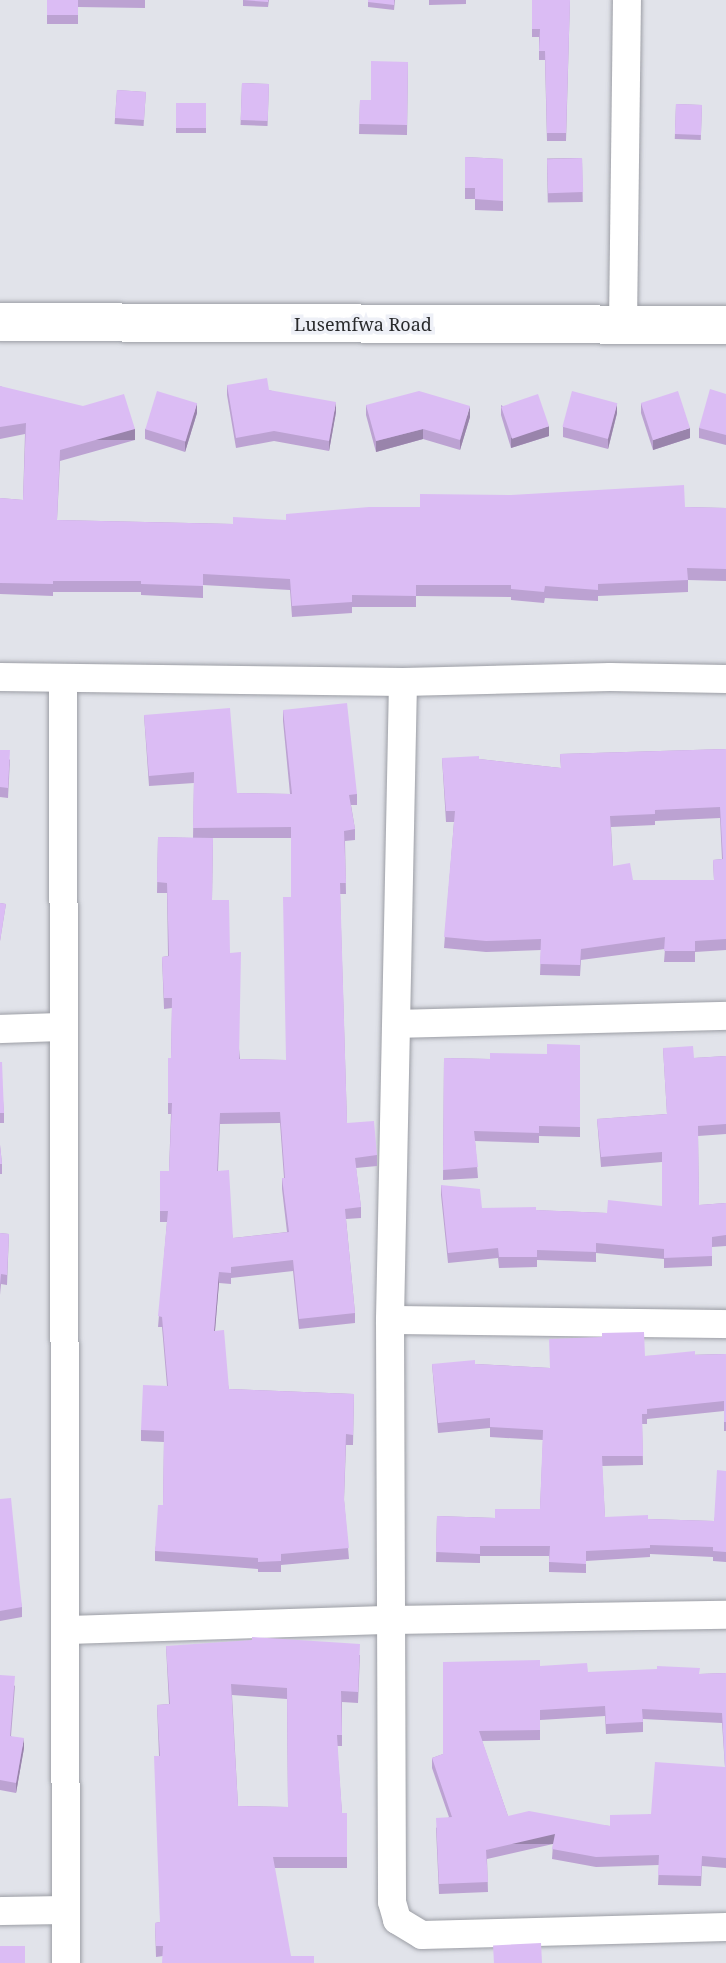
<!DOCTYPE html>
<style>
body{margin:0}
#map{position:relative;width:726px;height:1963px;overflow:hidden;background:#e1e3ea;font-family:"Noto Serif",serif}
div>[style]{position:absolute}
.roads{filter:drop-shadow(0 0 2px #9c9ea5) drop-shadow(0 0 2px #9c9ea5)}
.street>*{height:28px;margin:-14px;padding:0 14px;transform-origin:14px;border-radius:14px;background:#fff}
.secondary>*{height:38px;margin:-19px;padding:0 19px;transform-origin:19px;border-radius:19px;background:#fff}
.wall>*{inset:0;background:#bca2d2;transform-origin:0 0}
.shaded-wall>*{inset:0;background:#9984ab;transform-origin:0 0}
.building>*{inset:0;background:#dbbcf4;transform-origin:0 0}
span{translate:-50% -50%;white-space:nowrap;text-align:center;line-height:1.15;-webkit-text-stroke:7px #eef0f7;paint-order:stroke}
.street-label{font-size:18px;color:#292a2c}
</style>
<div id="map">
<div class="roads">
<div class="street">
<i style="left:623px;top:325px;width:325px;rotate:-89.3deg"></i>
<i style="left:0;top:677px;width:403px;rotate:0.7deg"></i>
<i style="left:403px;top:682px;width:207px;rotate:-1.4deg"></i>
<i style="left:610px;top:677px;width:116px;rotate:1deg"></i>
<i style="left:63px;top:678px;width:1285px;rotate:89.87deg"></i>
<i style="left:403px;top:682px;width:638px;rotate:91.17deg"></i>
<i style="left:390px;top:1320px;width:582px;rotate:89.8deg"></i>
<i style="left:392px;top:1902px;width:19px;rotate:74deg"></i>
<i style="left:397px;top:1920px;width:29px;rotate:31deg"></i>
<i style="left:422px;top:1935px;width:304px;rotate:-1.5deg"></i>
<i style="left:397px;top:1024px;width:329px;rotate:-1.4deg"></i>
<i style="left:0;top:1029px;width:62px;rotate:-1.8deg"></i>
<i style="left:390px;top:1320px;width:336px;rotate:0.7deg"></i>
<i style="left:68px;top:1630px;width:325px;rotate:-1.8deg"></i>
<i style="left:393px;top:1620px;width:333px;rotate:-0.9deg"></i>
<i style="left:0;top:1911px;width:65px;rotate:-0.9deg"></i>
</div>
<div class="secondary">
<i style="left:0;top:322px;width:726px;rotate:0.24deg"></i>
</div>
</div>
<div class="wall">
<i style="clip-path:polygon(47px 0,145px 0,145px 8px,78px 7px,78px 24px,47px 24px)"></i>
<i style="clip-path:polygon(243px 0,269px 0,268px 7px,243px 6px)"></i>
<i style="clip-path:polygon(368px 0,395px 0,394px 10px,368px 7px)"></i>
<i style="clip-path:polygon(429px 0,466px 0,466px 4px,429px 5px)"></i>
<i style="clip-path:polygon(532px 0,570px 0,566px 141px,547px 141px,545px 60px,539px 60px,539px 37px,532px 37px)"></i>
<i style="clip-path:polygon(408px 62px,407px 135px,359px 134px,360px 100px,371px 100px)"></i>
<i style="left:242px;top:83px;width:27px;height:42px;rotate:2deg"></i>
<i style="left:117px;top:90px;width:29px;height:34px;rotate:4deg"></i>
<i style="left:176px;top:103px;width:30px;height:30px"></i>
<i style="left:676px;top:104px;width:26px;height:35px;rotate:2deg"></i>
<i style="clip-path:polygon(465px 157px,503px 159px,503px 211px,475px 210px,475px 199px,465px 199px)"></i>
<i style="left:582px;top:158px;width:44px;height:35px;rotate:89deg"></i>
<i style="clip-path:polygon(227px 385px,269px 390px,336px 412px,329px 451px,274px 441px,236px 448px,227px 395px)"></i>
<i style="clip-path:polygon(0 386px,135px 440px,60px 461px,57px 520px,233px 524px,286px 520px,685px 507px,726px 508px,726px 581px,688px 580px,688px 592px,598px 596px,598px 601px,545px 598px,544px 603px,511px 600px,511px 597px,416px 596px,416px 607px,352px 607px,352px 613px,292px 617px,290px 590px,203px 585px,203px 598px,141px 595px,141px 592px,53px 592px,53px 596px,0 594px,0 498px,23px 500px,25px 434px,0 439px)"></i>
<i style="clip-path:polygon(726px 394px,726px 445px,699px 438px,699px 428px)"></i>
<i style="clip-path:polygon(641px 403px,690px 438px,653px 450px,641px 413px)"></i>
<i style="clip-path:polygon(366px 405px,470px 417px,460px 450px,423px 439px,376px 452px,366px 415px)"></i>
<i style="clip-path:polygon(501px 405px,549px 436px,511px 448px,501px 415px)"></i>
<i style="clip-path:polygon(197px 413px,185px 452px,145px 439px,145px 429px)"></i>
<i style="clip-path:polygon(617px 413px,608px 449px,563px 437px,563px 427px)"></i>
<i style="clip-path:polygon(evenodd,283px 710px,357px 794px,357px 805px,351px 805px,355px 829px,355px 840px,345px 841px,346px 894px,340px 894px,347px 1123px,377px 1155px,377px 1166px,356px 1168px,361px 1207px,361px 1218px,346px 1219px,355px 1313px,355px 1323px,299px 1329px,293px 1271px,231px 1278px,231px 1284px,219px 1283px,215px 1331px,229px 1389px,354px 1394px,353px 1445px,346px 1445px,344px 1500px,349px 1559px,281px 1565px,281px 1572px,258px 1572px,258px 1569px,155px 1561px,155px 1551px,163px 1505px,164px 1442px,141px 1441px,141px 1430px,167px 1386px,162px 1327px,158px 1327px,167px 1222px,160px 1222px,160px 1171px,169px 1171px,171px 1114px,168px 1114px,168px 1058px,171px 1058px,172px 1008px,164px 1009px,162px 957px,168px 956px,167px 893px,157px 893px,158px 837px,193px 838px,194px 783px,149px 786px,144px 715px,237px 793px,290px 794px,283px 721px,283px 710px,213px 838px,291px 838px,291px 897px,286px 1060px,240px 1059px,230px 953px,212px 900px,213px 838px,283px 710px,280px 1123px,284px 1178px,282px 1178px,282px 1189px,287px 1232px,233px 1238px,218px 1171px,220px 1124px,280px 1123px)"></i>
<i style="clip-path:polygon(evenodd,726px 749px,726px 950px,695px 952px,695px 962px,664px 962px,665px 949px,581px 960px,580px 976px,540px 975px,541px 950px,486px 952px,444px 948px,454px 822px,446px 822px,442px 758px,479px 759px,561px 768px,560px 754px,726px 749px,720px 818px,722px 859px,713px 860px,714px 880px,633px 880px,613px 866px,611px 827px,655px 825px,655px 821px,720px 818px)"></i>
<i style="clip-path:polygon(0 750px,10px 760px,8px 798px,0 797px)"></i>
<i style="left:0;top:903px;width:6px;height:47px;rotate:9deg"></i>
<i style="clip-path:polygon(580px 1045px,580px 1137px,539px 1136px,539px 1143px,475px 1141px,478px 1178px,443px 1180px,444px 1058px,490px 1059px,547px 1054px)"></i>
<i style="clip-path:polygon(663px 1048px,694px 1058px,726px 1056px,726px 1134px,698px 1136px,699px 1205px,726px 1203px,726px 1246px,712px 1247px,712px 1266px,664px 1268px,664px 1259px,596px 1253px,596px 1262px,537px 1260px,537px 1267px,499px 1268px,498px 1258px,448px 1263px,441px 1195px,441px 1185px,482px 1208px,607px 1213px,662px 1206px,662px 1162px,601px 1167px,597px 1119px,667px 1114px)"></i>
<i style="clip-path:polygon(0 1062px,4px 1113px,4px 1123px,0 1123px)"></i>
<i style="clip-path:polygon(0 1145px,2px 1164px,2px 1174px,0 1174px)"></i>
<i style="clip-path:polygon(0 1233px,9px 1234px,7px 1285px,1px 1284px,0 1295px)"></i>
<i style="clip-path:polygon(726px 1354px,726px 1431px,724px 1431px,724px 1411px,647px 1419px,647px 1424px,642px 1424px,643px 1465px,602px 1466px,605px 1517px,648px 1519px,714px 1521px,726px 1471px,726px 1562px,713px 1561px,713px 1557px,650px 1554px,650px 1557px,586px 1561px,586px 1573px,549px 1572px,549px 1556px,480px 1556px,480px 1563px,436px 1562px,437px 1516px,495px 1518px,540px 1509px,543px 1440px,490px 1437px,490px 1428px,438px 1433px,432px 1364px,475px 1364px,550px 1368px,645px 1356px)"></i>
<i style="clip-path:polygon(0 1499px,22px 1607px,22px 1617px,0 1621px)"></i>
<i style="clip-path:polygon(evenodd,166px 1646px,360px 1655px,358px 1703px,342px 1702px,342px 1746px,337px 1746px,342px 1813px,347px 1813px,347px 1868px,275px 1868px,163px 1956px,156px 1957px,155px 1923px,160px 1922px,159px 1756px,157px 1705px,169px 1704px,166px 1646px,232px 1695px,287px 1699px,288px 1807px,238px 1806px,232px 1695px)"></i>
<i style="clip-path:polygon(evenodd,540px 1666px,588px 1672px,699px 1674px,726px 1673px,726px 1868px,702px 1866px,701px 1886px,658px 1885px,659px 1865px,596px 1867px,552px 1859px,553px 1844px,487px 1859px,488px 1892px,439px 1894px,436px 1828px,449px 1817px,432px 1768px,432px 1758px,443px 1754px,540px 1666px,605px 1716px,606px 1734px,643px 1732px,643px 1719px,722px 1723px,725px 1767px,651px 1814px,610px 1826px,508px 1816px,482px 1741px,540px 1740px,540px 1720px,605px 1716px)"></i>
<i style="clip-path:polygon(0 1675px,15px 1686px,11px 1736px,24px 1748px,16px 1793px,0 1790px)"></i>
</div>
<div class="shaded-wall">
<i style="clip-path:polygon(336px 402px,336px 412px,329px 451px,329px 441px)"></i>
<i style="clip-path:polygon(197px 403px,197px 413px,185px 452px,185px 442px)"></i>
<i style="clip-path:polygon(617px 403px,617px 413px,608px 449px,608px 439px)"></i>
<i style="clip-path:polygon(470px 406px,470px 417px,460px 450px,460px 440px)"></i>
<i style="clip-path:polygon(549px 426px,549px 436px,511px 448px,511px 438px)"></i>
<i style="clip-path:polygon(690px 428px,690px 438px,653px 450px,653px 440px)"></i>
<i style="left:135px;top:429px;width:11px;height:78px;rotate:90deg"></i>
<i style="clip-path:polygon(423px 429px,423px 439px,376px 452px,376px 441px)"></i>
<i style="clip-path:polygon(219px 1272px,219px 1283px,214px 1342px,214px 1331px)"></i>
<i style="clip-path:polygon(24px 1738px,24px 1748px,16px 1793px,16px 1783px)"></i>
<i style="left:555px;top:1834px;width:10px;height:71px;rotate:90deg"></i>
</div>
<div class="building">
<i style="left:47px;top:0;width:31px;height:15px"></i>
<i style="clip-path:polygon(243px 0,268px 0,268px 2px)"></i>
<i style="clip-path:polygon(368px 0,394px 0,394px 5px,368px 2px)"></i>
<i style="clip-path:polygon(532px 0,570px 0,566px 133px,547px 133px,545px 51px,539px 51px,540px 29px,532px 29px)"></i>
<i style="clip-path:polygon(371px 61px,408px 62px,407px 125px,359px 124px,360px 100px,371px 100px)"></i>
<i style="left:242px;top:83px;width:27px;height:37px;rotate:2deg"></i>
<i style="left:117px;top:90px;width:29px;height:28px;rotate:4deg"></i>
<i style="left:176px;top:103px;width:30px;height:25px"></i>
<i style="left:676px;top:104px;width:26px;height:30px;rotate:2deg"></i>
<i style="clip-path:polygon(465px 157px,503px 159px,503px 201px,475px 199px,475px 188px,465px 188px)"></i>
<i style="left:582px;top:158px;width:34px;height:35px;rotate:88deg"></i>
<i style="clip-path:polygon(267px 378px,269px 390px,336px 402px,329px 441px,274px 431px,236px 438px,227px 385px)"></i>
<i style="clip-path:polygon(0 386px,83px 406px,124px 394px,135px 429px,60px 450px,57px 520px,233px 524px,233px 517px,286px 520px,286px 514px,369px 507px,420px 507px,420px 494px,511px 495px,684px 485px,685px 507px,726px 508px,726px 569px,687px 568px,688px 580px,598px 584px,598px 590px,545px 586px,544px 592px,511px 589px,511px 585px,416px 585px,416px 596px,352px 595px,352px 602px,292px 606px,290px 579px,203px 574px,203px 586px,141px 584px,141px 581px,53px 581px,53px 584px,0 583px,0 498px,23px 500px,26px 423px,0 427px)"></i>
<i style="clip-path:polygon(710px 389px,726px 394px,726px 435px,699px 428px)"></i>
<i style="left:157px;top:391px;width:42px;height:40px;rotate:17deg"></i>
<i style="clip-path:polygon(419px 391px,470px 406px,460px 440px,423px 429px,376px 441px,366px 405px)"></i>
<i style="left:572px;top:391px;width:47px;height:37px;rotate:15deg"></i>
<i style="left:678px;top:391px;width:39px;height:39px;rotate:72deg"></i>
<i style="left:538px;top:394px;width:34px;height:39px;rotate:71deg"></i>
<i style="clip-path:polygon(evenodd,347px 703px,357px 794px,349px 795px,355px 829px,344px 831px,346px 883px,340px 883px,347px 1123px,374px 1121px,377px 1155px,355px 1158px,361px 1207px,345px 1209px,355px 1313px,299px 1319px,293px 1260px,231px 1267px,231px 1273px,219px 1272px,214px 1331px,224px 1330px,229px 1389px,354px 1394px,353px 1435px,346px 1434px,344px 1498px,349px 1548px,281px 1554px,281px 1561px,258px 1562px,258px 1558px,155px 1551px,158px 1505px,163px 1505px,164px 1431px,141px 1430px,143px 1385px,168px 1386px,162px 1317px,158px 1316px,168px 1211px,160px 1211px,160px 1171px,169px 1171px,172px 1103px,168px 1103px,168px 1058px,171px 1058px,172px 998px,164px 998px,162px 957px,169px 956px,167px 883px,157px 882px,158px 837px,213px 838px,212px 900px,229px 900px,230px 953px,241px 952px,239px 1059px,286px 1060px,283px 897px,291px 897px,291px 827px,193px 828px,194px 772px,149px 776px,144px 715px,230px 708px,237px 793px,292px 794px,283px 710px,347px 703px,280px 1112px,285px 1178px,282px 1178px,289px 1232px,233px 1238px,229px 1170px,217px 1171px,220px 1113px,280px 1112px)"></i>
<i style="clip-path:polygon(evenodd,726px 749px,726px 939px,695px 941px,695px 951px,664px 951px,665px 937px,581px 949px,580px 965px,540px 964px,541px 939px,486px 941px,444px 937px,455px 811px,446px 811px,442px 758px,479px 756px,479px 759px,561px 768px,560px 754px,726px 749px,720px 807px,723px 859px,713px 860px,714px 880px,633px 880px,630px 863px,613px 866px,610px 816px,655px 814px,655px 810px,720px 807px)"></i>
<i style="clip-path:polygon(0 750px,10px 750px,8px 788px,0 787px)"></i>
<i style="left:0;top:903px;width:6px;height:38px;rotate:9deg"></i>
<i style="clip-path:polygon(547px 1044px,580px 1045px,580px 1127px,539px 1126px,539px 1133px,474px 1131px,478px 1167px,443px 1170px,444px 1058px,490px 1059px,490px 1053px,547px 1054px)"></i>
<i style="clip-path:polygon(693px 1046px,694px 1058px,726px 1056px,726px 1124px,698px 1126px,699px 1205px,726px 1203px,726px 1235px,712px 1237px,712px 1256px,664px 1258px,664px 1249px,596px 1243px,596px 1252px,537px 1250px,537px 1257px,499px 1257px,498px 1248px,448px 1253px,441px 1185px,480px 1189px,482px 1208px,536px 1207px,536px 1210px,607px 1213px,608px 1200px,662px 1206px,662px 1152px,601px 1157px,597px 1119px,667px 1114px,663px 1048px)"></i>
<i style="clip-path:polygon(0 1062px,2px 1062px,4px 1113px,0 1113px)"></i>
<i style="clip-path:polygon(0 1145px,2px 1164px,0 1164px)"></i>
<i style="clip-path:polygon(0 1233px,9px 1234px,7px 1275px,1px 1274px,0 1285px)"></i>
<i style="clip-path:polygon(644px 1332px,645px 1356px,695px 1351px,695px 1355px,726px 1354px,726px 1422px,724px 1422px,724px 1401px,647px 1409px,647px 1414px,642px 1414px,643px 1456px,602px 1456px,605px 1517px,648px 1515px,648px 1519px,714px 1521px,717px 1470px,726px 1471px,726px 1552px,713px 1551px,713px 1547px,650px 1545px,650px 1548px,586px 1551px,586px 1564px,549px 1562px,550px 1546px,480px 1546px,480px 1554px,436px 1552px,437px 1516px,495px 1518px,495px 1509px,540px 1509px,543px 1430px,490px 1427px,490px 1418px,438px 1423px,432px 1364px,475px 1360px,475px 1364px,550px 1368px,549px 1339px,602px 1337px,602px 1333px)"></i>
<i style="clip-path:polygon(11px 1498px,22px 1607px,0 1611px,0 1499px)"></i>
<i style="clip-path:polygon(evenodd,252px 1637px,360px 1644px,358px 1692px,341px 1691px,342px 1735px,337px 1735px,342px 1813px,347px 1813px,347px 1857px,273px 1857px,291px 1956px,314px 1956px,314px 1963px,162px 1963px,163px 1946px,156px 1946px,155px 1923px,160px 1922px,154px 1756px,160px 1756px,157px 1705px,170px 1704px,166px 1646px,252px 1640px,252px 1637px,231px 1684px,287px 1688px,288px 1807px,238px 1806px,231px 1684px)"></i>
<i style="clip-path:polygon(evenodd,540px 1660px,540px 1666px,587px 1663px,588px 1672px,657px 1669px,657px 1666px,700px 1668px,699px 1674px,726px 1673px,726px 1858px,702px 1856px,701px 1876px,658px 1875px,659px 1855px,596px 1857px,552px 1849px,555px 1834px,486px 1850px,488px 1882px,439px 1884px,436px 1818px,452px 1817px,432px 1758px,443px 1754px,443px 1662px,540px 1660px,605px 1706px,606px 1724px,643px 1722px,642px 1709px,722px 1713px,725px 1767px,655px 1762px,651px 1814px,610px 1815px,610px 1826px,529px 1811px,508px 1816px,479px 1731px,540px 1730px,540px 1710px,605px 1706px)"></i>
<i style="clip-path:polygon(0 1675px,15px 1676px,10px 1736px,24px 1738px,16px 1783px,0 1780px)"></i>
<i style="left:541px;top:1943px;width:20px;height:48px;rotate:87deg"></i>
<i style="left:25px;top:1946px;width:17px;height:25px;rotate:90deg"></i>
</div>
<div class="street-label">
<span style="left:363px;top:324px">Lusemfwa Road</span>
</div>
</div>
